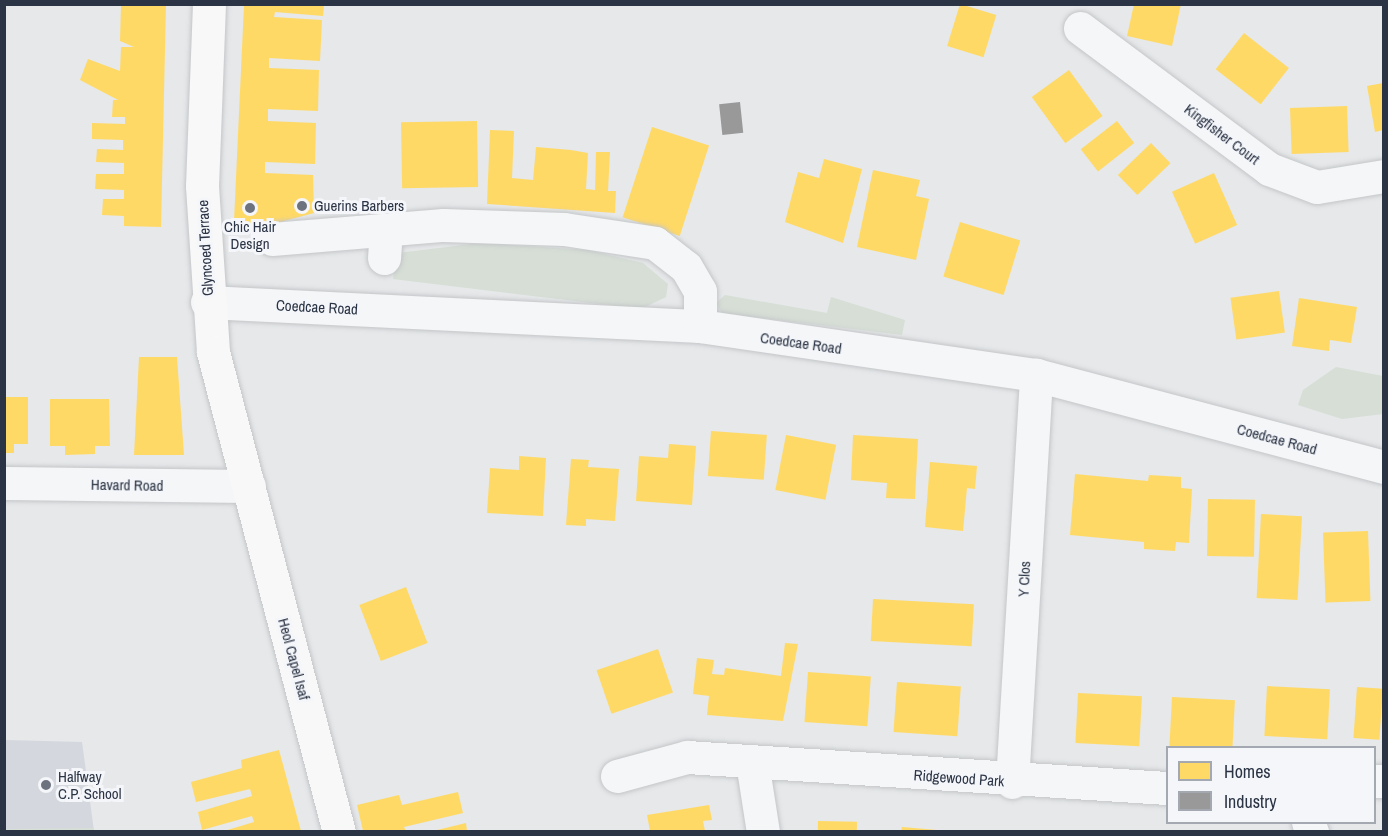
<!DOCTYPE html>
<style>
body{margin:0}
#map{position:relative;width:1388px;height:836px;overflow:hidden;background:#e6e8ea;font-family:"Archivo Narrow",sans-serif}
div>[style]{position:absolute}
.built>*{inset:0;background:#d4d7dd}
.green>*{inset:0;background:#d6ded6}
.homes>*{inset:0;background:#ffd966;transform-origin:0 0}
.industry>*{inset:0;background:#999;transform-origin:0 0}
.roads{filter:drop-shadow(0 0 2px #c4c6c8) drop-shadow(0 0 2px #c4c6c8)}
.street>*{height:33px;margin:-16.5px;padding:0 16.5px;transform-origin:16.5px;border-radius:16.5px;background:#f5f6f7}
.secondary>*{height:33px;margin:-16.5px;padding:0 16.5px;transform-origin:16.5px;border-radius:16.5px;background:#f8f8f8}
.dots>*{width:16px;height:16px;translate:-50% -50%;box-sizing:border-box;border:3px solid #f4f6f9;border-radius:50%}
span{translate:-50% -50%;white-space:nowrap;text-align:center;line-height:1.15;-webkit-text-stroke:6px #f4f6f9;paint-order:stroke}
.street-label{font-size:15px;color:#2b3445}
.poi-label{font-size:15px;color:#2b3445}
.left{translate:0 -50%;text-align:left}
.frame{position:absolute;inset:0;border:6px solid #2b3445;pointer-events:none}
.legend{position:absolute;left:1166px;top:746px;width:210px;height:78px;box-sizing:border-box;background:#f4f6f9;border:2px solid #a4a8b1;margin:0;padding:8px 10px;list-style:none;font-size:18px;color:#2b3445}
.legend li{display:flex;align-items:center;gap:12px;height:30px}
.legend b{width:30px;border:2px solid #a4a8b1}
</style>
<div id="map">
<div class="built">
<i style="clip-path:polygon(5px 740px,82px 742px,94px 831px,5px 832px)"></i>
</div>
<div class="green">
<i style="clip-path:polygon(480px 243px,587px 250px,643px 263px,668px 284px,666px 297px,641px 309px,393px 279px,398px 253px)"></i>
<i style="clip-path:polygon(725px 295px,827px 313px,831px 297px,905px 320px,902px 335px,722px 313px,716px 303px)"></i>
<i style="clip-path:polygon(1336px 367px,1383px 376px,1383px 414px,1342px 419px,1298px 405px,1303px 390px)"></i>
<i style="clip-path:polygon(93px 828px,94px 831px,4px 831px,5px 829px)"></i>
</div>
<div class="homes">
<i style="clip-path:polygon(121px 4px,166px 4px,161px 227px,124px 226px,124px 216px,102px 215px,103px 199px,124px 199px,124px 190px,95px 189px,96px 174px,124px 174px,124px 163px,96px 162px,97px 149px,123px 150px,123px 140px,92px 139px,92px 123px,125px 124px,125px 117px,112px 117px,113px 100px,118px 100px,80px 80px,88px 59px,120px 71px,121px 47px,134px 47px,120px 41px)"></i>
<i style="left:960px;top:4px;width:38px;height:44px;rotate:17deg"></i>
<i style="clip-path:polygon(1134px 4px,1181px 4px,1172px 46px,1127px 36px)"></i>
<i style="clip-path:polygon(244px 5px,324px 5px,323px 16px,275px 12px,274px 17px,322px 20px,320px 61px,269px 58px,269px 68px,319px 70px,318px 111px,268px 109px,268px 121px,316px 123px,315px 164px,265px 162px,265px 173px,313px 175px,314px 213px,269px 225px,239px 226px,234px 221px)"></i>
<i style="left:1244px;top:33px;width:57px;height:46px;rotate:38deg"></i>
<i style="left:1069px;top:70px;width:57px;height:46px;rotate:54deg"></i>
<i style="clip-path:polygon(1383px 83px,1383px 130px,1375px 132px,1367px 86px)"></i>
<i style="left:1347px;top:106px;width:46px;height:57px;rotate:88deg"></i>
<i style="left:477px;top:121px;width:66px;height:76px;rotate:89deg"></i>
<i style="left:1117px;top:121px;width:28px;height:46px;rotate:52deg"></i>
<i style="left:652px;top:127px;width:60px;height:95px;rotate:18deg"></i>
<i style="clip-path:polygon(490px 130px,514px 131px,512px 178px,533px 180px,536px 147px,571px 150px,588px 153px,586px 189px,595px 190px,596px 152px,610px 152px,608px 191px,616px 191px,615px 213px,487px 204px)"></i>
<i style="left:1151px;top:143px;width:28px;height:46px;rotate:46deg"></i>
<i style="clip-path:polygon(824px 159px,862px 169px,843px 243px,785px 222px,798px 172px,819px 178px)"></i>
<i style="clip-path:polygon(873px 170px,920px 180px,916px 196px,929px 199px,916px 260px,857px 247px)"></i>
<i style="left:1214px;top:173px;width:57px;height:46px;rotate:66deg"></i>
<i style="left:960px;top:222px;width:63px;height:57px;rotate:17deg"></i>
<i style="left:1279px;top:291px;width:42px;height:49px;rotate:82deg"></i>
<i style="clip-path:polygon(1299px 298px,1357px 307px,1351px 343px,1330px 340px,1329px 351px,1292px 346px)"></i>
<i style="clip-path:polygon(139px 357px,177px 357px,184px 455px,134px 455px)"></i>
<i style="clip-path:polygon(4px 397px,28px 397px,28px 444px,14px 444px,14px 453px,4px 453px)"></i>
<i style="clip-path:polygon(50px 399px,109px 399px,110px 446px,95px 446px,95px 454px,65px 455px,65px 446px,50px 446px)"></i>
<i style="left:711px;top:431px;width:56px;height:45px;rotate:4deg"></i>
<i style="left:786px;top:435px;width:51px;height:56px;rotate:11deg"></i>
<i style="clip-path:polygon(853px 435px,918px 439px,915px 499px,886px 498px,887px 483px,851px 480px)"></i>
<i style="clip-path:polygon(669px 444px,696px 446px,692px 505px,636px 501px,639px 456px,668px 458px)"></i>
<i style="clip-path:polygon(519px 456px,546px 458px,543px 516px,487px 513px,490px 468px,519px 470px)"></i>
<i style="clip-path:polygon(571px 459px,589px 460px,588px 467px,619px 469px,615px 521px,586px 519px,586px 526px,566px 525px)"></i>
<i style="clip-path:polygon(930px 462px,977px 466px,975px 489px,967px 488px,963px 531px,925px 527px)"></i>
<i style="clip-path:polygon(1075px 474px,1148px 481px,1149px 475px,1181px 477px,1181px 488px,1192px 489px,1189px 543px,1176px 542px,1175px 551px,1144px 549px,1144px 542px,1070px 535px)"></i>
<i style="left:1208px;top:499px;width:47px;height:57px;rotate:1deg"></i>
<i style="left:1261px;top:514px;width:41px;height:84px;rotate:3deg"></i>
<i style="left:1368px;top:531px;width:70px;height:45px;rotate:88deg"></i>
<i style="left:406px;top:587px;width:60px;height:50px;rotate:69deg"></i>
<i style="left:873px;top:599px;width:101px;height:42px;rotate:3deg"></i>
<i style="clip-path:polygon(785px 643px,798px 644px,783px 721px,707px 715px,709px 696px,693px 694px,697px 658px,714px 660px,712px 674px,724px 675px,725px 668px,781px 676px)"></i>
<i style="left:658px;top:649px;width:46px;height:65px;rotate:71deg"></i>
<i style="left:808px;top:672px;width:63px;height:50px;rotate:4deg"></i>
<i style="left:897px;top:682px;width:64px;height:50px;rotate:4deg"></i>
<i style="left:1267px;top:686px;width:63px;height:50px;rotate:3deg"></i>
<i style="left:1357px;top:687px;width:26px;height:51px;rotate:4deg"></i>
<i style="left:1078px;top:693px;width:64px;height:50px;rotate:3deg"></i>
<i style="left:1172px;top:697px;width:63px;height:50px;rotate:3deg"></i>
<i style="clip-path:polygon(279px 750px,301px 831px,224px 831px,254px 822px,252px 816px,202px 830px,198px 812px,252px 796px,250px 789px,196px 802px,191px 782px,242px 768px,241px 760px)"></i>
<i style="clip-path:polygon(458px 792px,463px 813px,404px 827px,406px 831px,363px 831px,357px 805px,399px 795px,402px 805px)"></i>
<i style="clip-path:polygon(709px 805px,712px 820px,703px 821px,705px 831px,650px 831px,647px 815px)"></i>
<i style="left:818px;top:821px;width:39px;height:10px;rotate:1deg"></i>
<i style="clip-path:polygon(466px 823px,467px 831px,433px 831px)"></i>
<i style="clip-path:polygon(902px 827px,937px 830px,937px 831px,901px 831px)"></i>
</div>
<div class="industry">
<i style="left:740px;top:102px;width:31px;height:21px;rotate:84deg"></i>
</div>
<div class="roads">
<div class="street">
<i style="left:1080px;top:28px;width:236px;rotate:36.7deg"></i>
<i style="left:1269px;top:169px;width:51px;rotate:20.6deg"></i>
<i style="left:1317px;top:187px;width:68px;rotate:-9.3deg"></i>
<i style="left:272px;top:239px;width:172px;rotate:-4.7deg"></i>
<i style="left:443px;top:225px;width:121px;rotate:1.9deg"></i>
<i style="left:564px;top:229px;width:92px;rotate:8.7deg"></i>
<i style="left:655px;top:243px;width:39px;rotate:38deg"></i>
<i style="left:686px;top:267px;width:28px;rotate:60deg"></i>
<i style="left:700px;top:291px;width:35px;rotate:90deg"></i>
<i style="left:384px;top:258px;width:28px;rotate:-86deg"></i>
<i style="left:207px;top:302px;width:494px;rotate:2.8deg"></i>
<i style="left:700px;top:326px;width:340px;rotate:8.3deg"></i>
<i style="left:1036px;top:375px;width:360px;rotate:14.8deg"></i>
<i style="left:4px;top:483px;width:245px;rotate:0.7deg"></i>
<i style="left:752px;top:762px;width:71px;rotate:81.1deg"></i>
<i style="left:617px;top:776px;width:73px;rotate:-15.2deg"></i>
<i style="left:687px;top:757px;width:482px;rotate:3.7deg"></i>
<i style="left:1374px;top:781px;width:10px"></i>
<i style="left:1012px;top:782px;width:408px;rotate:-86.6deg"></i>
<i style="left:1308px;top:822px;width:11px;rotate:68deg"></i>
</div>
<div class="secondary">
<i style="left:209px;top:4px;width:182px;rotate:92.2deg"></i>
<i style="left:202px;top:186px;width:166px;rotate:86.2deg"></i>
<i style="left:213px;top:352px;width:496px;rotate:75.3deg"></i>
</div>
</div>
<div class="dots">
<i style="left:302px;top:206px;background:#6c737f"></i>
<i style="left:250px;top:208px;background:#6c737f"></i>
<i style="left:46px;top:785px;background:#6c737f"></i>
</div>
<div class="street-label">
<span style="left:1222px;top:134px;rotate:37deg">Kingfisher Court</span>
<span style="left:205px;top:248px;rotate:-93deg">Glyncoed Terrace</span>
<span style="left:317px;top:307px;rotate:3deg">Coedcae Road</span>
<span style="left:801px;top:343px;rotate:8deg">Coedcae Road</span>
<span style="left:1277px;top:439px;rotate:15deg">Coedcae Road</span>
<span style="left:127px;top:485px;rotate:1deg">Havard Road</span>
<span style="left:1024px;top:579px;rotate:-87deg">Y Clos</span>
<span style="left:294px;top:659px;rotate:75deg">Heol Capel Isaf</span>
<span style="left:959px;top:778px;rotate:4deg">Ridgewood Park</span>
</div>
<div class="poi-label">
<span class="left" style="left:314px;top:206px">Guerins Barbers</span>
<span style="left:250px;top:235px">Chic Hair<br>Design</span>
<span class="left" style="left:58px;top:785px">Halfway<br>C.P. School</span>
</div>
<div class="frame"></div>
<ul class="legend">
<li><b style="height:16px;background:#ffd966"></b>Homes</li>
<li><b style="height:16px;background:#999"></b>Industry</li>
</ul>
</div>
